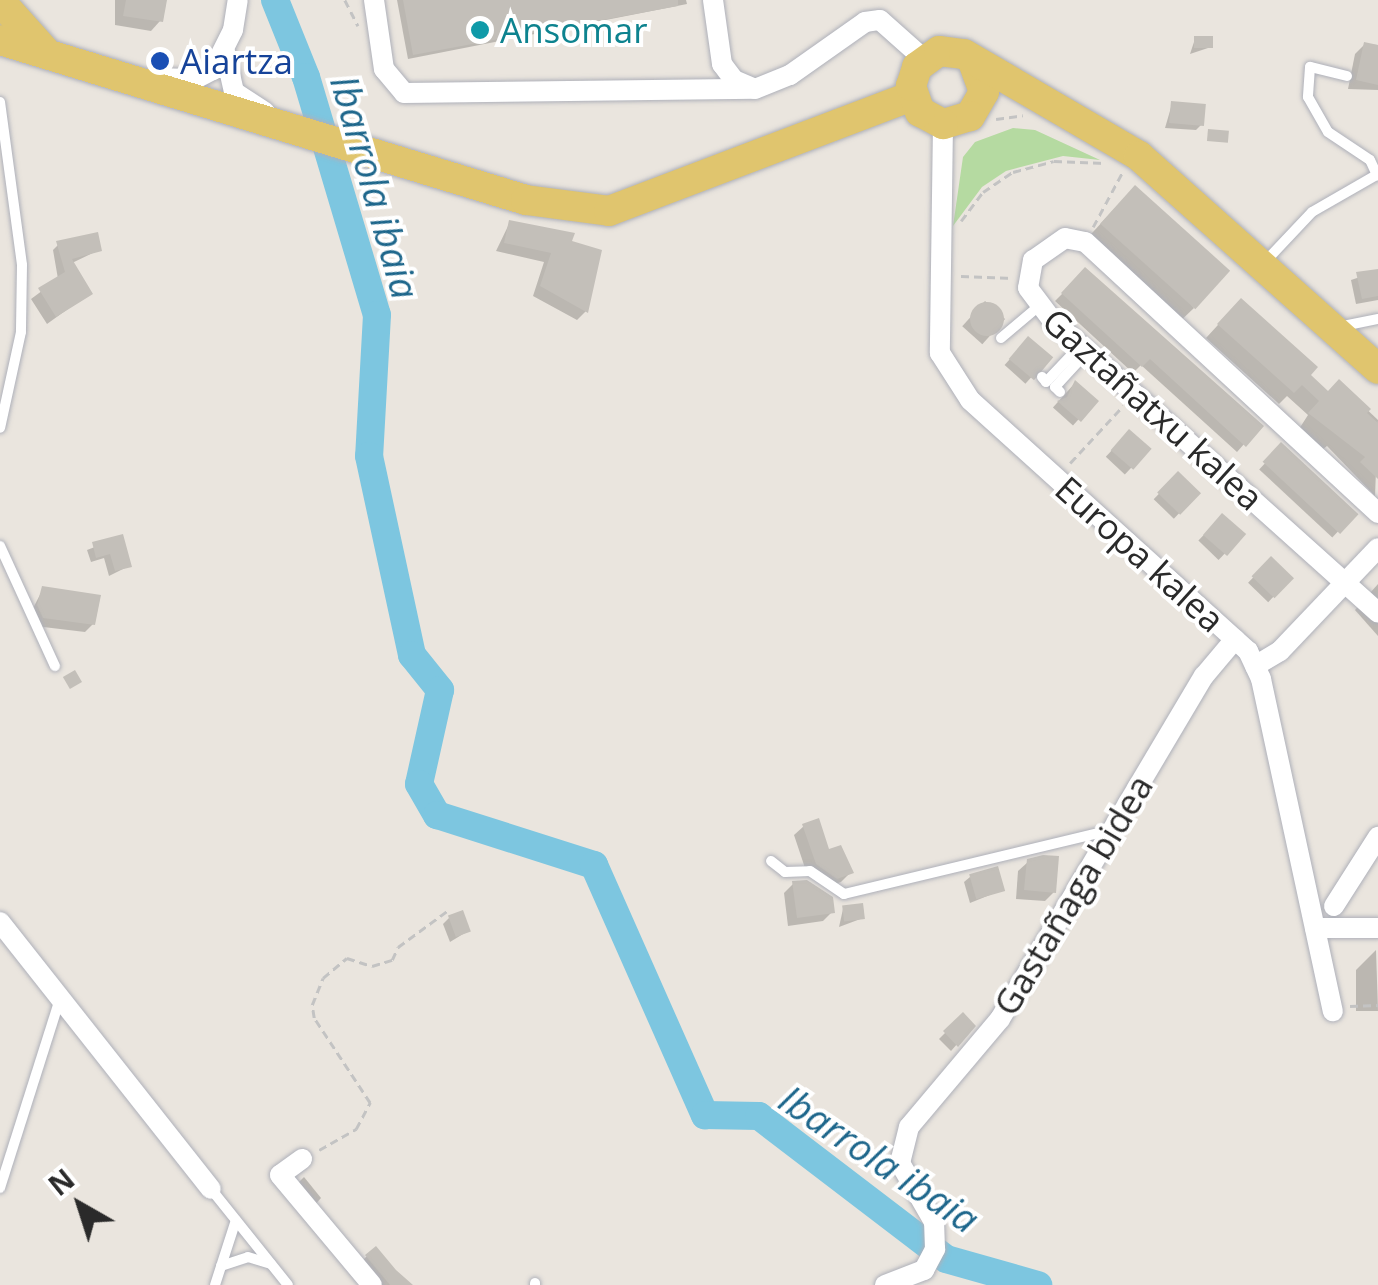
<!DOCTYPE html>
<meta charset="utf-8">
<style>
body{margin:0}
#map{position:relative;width:1378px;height:1285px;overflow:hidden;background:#eae5de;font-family:"Open Sans",sans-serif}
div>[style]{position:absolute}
.green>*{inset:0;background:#b5daa1}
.shadow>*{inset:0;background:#0003;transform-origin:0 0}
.river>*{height:28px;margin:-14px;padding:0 14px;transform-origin:14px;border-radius:14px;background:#7dc6e0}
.building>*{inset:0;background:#c3bfb9;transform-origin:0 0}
.round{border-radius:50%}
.path>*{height:2.5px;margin-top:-1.25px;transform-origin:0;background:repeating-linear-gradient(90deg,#c3c3c3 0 8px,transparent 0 13px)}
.roads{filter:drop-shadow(0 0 2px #aeb0b9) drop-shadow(0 0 2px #aeb0b9)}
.lane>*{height:10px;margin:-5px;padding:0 5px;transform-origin:5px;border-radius:5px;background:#fff}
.street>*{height:20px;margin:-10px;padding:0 10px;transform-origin:10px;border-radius:10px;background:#fff}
.primary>*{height:30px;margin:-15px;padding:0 15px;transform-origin:15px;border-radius:15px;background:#e0c56e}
.dots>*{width:28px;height:28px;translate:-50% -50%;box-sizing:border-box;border:5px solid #fff;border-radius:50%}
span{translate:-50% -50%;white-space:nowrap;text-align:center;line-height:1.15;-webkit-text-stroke:8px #fff;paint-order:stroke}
.culture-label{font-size:35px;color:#0d838f}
.left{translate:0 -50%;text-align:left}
.transit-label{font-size:35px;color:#164399}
.street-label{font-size:35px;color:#2a2a2a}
.water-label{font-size:38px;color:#1d668b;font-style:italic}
.north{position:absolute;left:30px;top:1155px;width:100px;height:100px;-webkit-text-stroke:8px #fff;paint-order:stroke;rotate:321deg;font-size:28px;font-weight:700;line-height:40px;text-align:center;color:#2a2a2a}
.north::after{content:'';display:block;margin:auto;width:35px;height:45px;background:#2a2a2a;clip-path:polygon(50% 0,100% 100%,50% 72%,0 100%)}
</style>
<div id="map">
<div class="green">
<i style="clip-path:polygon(1013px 128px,1035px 130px,1100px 160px,1063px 156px,1006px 171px,982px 187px,953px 226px,963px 157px,975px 142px)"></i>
</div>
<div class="shadow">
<i style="clip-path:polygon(115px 0,164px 0,160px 21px,151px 31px,115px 25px)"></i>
<i style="clip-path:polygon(397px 0,686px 0,687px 4px,408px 59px)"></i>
<i style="clip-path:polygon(1195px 39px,1211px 47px,1190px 54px)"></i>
<i style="clip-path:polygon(1365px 44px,1378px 45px,1378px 90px,1348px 89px,1355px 54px)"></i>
<i style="clip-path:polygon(1172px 104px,1202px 124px,1196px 130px,1165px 128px)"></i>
<i style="clip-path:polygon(1115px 208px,1194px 308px,1174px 327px,1082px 244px)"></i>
<i style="clip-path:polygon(510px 222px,569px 242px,586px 311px,577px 320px,533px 296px,544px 262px,496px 251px)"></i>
<i style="clip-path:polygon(61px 242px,99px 250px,72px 263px,90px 293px,47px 324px,31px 299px,58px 279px,53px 250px)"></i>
<i style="clip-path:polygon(1085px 271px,1260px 426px,1237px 452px,1141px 365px,1133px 373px,1055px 301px)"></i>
<i style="clip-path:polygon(1378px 271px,1378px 300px,1356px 304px,1351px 280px)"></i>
<i style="left:985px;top:301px;width:27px;height:34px;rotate:42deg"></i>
<i style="clip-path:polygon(1228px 314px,1328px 394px,1339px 383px,1378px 420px,1375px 496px,1327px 446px,1322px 450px,1299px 429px,1308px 415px,1287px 396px,1279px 404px,1206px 338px)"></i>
<i style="left:1028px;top:339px;width:28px;height:35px;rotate:42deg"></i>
<i style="left:1075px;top:383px;width:27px;height:33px;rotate:42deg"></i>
<i style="left:1129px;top:432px;width:26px;height:34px;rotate:43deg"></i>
<i style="left:1281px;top:446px;width:100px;height:32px;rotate:43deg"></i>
<i style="left:1178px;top:474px;width:28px;height:35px;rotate:44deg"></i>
<i style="left:1222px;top:516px;width:28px;height:34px;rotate:44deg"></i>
<i style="clip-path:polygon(121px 537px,129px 566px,109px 576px,104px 558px,91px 562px,87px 550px)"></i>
<i style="left:1271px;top:559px;width:28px;height:33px;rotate:44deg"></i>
<i style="clip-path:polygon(1378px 584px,1378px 636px,1355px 610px)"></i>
<i style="clip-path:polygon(43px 589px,93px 624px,85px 632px,35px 626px,30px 614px)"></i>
<i style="clip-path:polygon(804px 826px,851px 872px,841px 882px,826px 887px,807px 874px,794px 835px)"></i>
<i style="clip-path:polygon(1028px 862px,1054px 892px,1045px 901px,1016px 899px,1018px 871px)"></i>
<i style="clip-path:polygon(970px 877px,1002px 890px,970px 903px,964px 882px)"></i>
<i style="clip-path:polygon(793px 884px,832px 912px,823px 921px,788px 926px,784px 893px)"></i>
<i style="clip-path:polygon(843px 909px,863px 918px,839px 927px)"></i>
<i style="clip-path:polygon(449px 918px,468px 931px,450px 942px,443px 924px)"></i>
<i style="clip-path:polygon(1376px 950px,1378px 1011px,1356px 1011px,1356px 970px)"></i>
<i style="clip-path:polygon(963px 1015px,973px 1026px,951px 1051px,939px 1039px)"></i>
<i style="clip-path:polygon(304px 1177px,321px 1198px,314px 1206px,296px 1185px)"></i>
<i style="clip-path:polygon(367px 1256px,408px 1285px,371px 1285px,357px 1266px)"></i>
</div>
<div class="river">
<i style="left:275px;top:0;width:83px;rotate:68.1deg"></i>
<i style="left:306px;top:77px;width:248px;rotate:73.4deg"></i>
<i style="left:377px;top:315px;width:141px;rotate:93.2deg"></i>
<i style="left:369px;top:456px;width:204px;rotate:77.8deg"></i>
<i style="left:412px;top:655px;width:45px;rotate:51.3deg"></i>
<i style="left:440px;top:690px;width:96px;rotate:102.6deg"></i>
<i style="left:419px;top:784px;width:36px;rotate:60deg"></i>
<i style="left:437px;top:815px;width:165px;rotate:17.7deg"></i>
<i style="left:594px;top:865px;width:274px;rotate:66.1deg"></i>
<i style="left:705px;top:1115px;width:54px;rotate:1.1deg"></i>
<i style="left:759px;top:1116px;width:235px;rotate:37.4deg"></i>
<i style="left:946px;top:1259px;width:96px;rotate:15.8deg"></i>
</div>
<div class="building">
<i style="clip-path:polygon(126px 0,167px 0,163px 22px,123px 16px)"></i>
<i style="clip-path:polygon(403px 0,678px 0,678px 6px,413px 55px)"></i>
<i style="left:1213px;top:36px;width:12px;height:19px;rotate:90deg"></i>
<i style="clip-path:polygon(1364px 42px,1378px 45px,1378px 85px,1356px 80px)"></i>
<i style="left:1171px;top:101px;width:35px;height:22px;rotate:5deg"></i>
<i style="left:1208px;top:129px;width:21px;height:12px;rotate:5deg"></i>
<i style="left:1135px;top:185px;width:128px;height:52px;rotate:42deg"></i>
<i style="clip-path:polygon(509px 220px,575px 233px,572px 241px,602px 250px,588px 313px,540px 286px,551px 253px,504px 243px)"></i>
<i style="clip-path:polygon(98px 232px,102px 251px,72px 259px,93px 294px,56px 317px,38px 288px,65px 272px,56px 241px)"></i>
<i style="clip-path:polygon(1085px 267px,1264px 426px,1246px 447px,1150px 359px,1142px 367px,1061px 293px)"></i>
<i style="clip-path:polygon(1378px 269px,1378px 296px,1362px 299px,1356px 272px)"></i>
<i style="clip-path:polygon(1241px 298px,1318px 367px,1311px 375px,1328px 391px,1339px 379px,1371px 409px,1367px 413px,1378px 423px,1378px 479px,1360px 462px,1365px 457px,1308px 413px,1319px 401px,1302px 385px,1294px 393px,1217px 324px)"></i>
<i class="round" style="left:970px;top:302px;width:34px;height:34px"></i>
<i style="left:1028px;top:336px;width:33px;height:30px;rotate:40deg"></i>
<i style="clip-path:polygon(1075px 380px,1099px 401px,1081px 422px,1057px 401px,1067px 397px)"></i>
<i style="left:1129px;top:429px;width:30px;height:28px;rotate:41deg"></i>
<i style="left:1281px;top:442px;width:106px;height:27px;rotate:43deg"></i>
<i style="left:1178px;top:471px;width:32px;height:30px;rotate:44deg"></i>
<i style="left:1222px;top:513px;width:32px;height:29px;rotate:41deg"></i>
<i style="clip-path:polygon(123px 534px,132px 567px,115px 571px,110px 554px,96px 558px,92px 542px)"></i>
<i style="left:1271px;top:556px;width:32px;height:28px;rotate:44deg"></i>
<i style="clip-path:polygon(42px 586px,101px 595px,95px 625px,43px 618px,37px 605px)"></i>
<i style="left:75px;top:670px;width:14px;height:14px;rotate:60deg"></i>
<i style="clip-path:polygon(819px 818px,829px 849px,841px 845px,854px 873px,837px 879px,816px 864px,802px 824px)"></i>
<i style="clip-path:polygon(1043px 855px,1059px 856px,1056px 893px,1024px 890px,1027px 859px)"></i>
<i style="left:998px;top:866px;width:26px;height:30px;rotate:74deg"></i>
<i style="clip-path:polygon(807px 880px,833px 897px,835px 913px,797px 918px,792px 881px)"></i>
<i style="left:863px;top:903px;width:16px;height:21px;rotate:83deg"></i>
<i style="left:463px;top:910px;width:23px;height:16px;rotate:70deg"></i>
<i style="clip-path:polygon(963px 1012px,976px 1026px,958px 1047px,943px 1031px)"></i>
<i style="clip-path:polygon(376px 1246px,396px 1270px,413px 1285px,390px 1285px,365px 1255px)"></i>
</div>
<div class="path">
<i style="left:345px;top:0;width:29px;rotate:63deg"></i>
<i style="left:996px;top:119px;width:27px;rotate:-8deg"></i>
<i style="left:961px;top:221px;width:36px;rotate:-53deg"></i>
<i style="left:983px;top:192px;width:36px;rotate:-34deg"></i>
<i style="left:1013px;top:172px;width:42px;rotate:-15deg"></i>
<i style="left:1054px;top:161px;width:51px;rotate:2.2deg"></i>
<i style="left:1093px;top:227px;width:61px;rotate:-61.8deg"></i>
<i style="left:961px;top:276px;width:52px;rotate:2.2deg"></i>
<i style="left:1070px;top:463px;width:78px;rotate:-47.1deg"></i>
<i style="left:1350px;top:1006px;width:28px;rotate:-2deg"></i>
<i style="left:319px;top:1150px;width:43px;rotate:-29.6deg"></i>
<i style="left:356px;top:1129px;width:30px;rotate:-62deg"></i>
<i style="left:370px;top:1103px;width:102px;rotate:-123.4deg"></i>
<i style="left:314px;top:1018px;width:13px;rotate:-99deg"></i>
<i style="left:312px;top:1005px;width:29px;rotate:-68deg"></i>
<i style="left:323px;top:978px;width:31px;rotate:-40deg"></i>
<i style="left:347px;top:958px;width:26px;rotate:18deg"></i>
<i style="left:372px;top:966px;width:21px;rotate:-17deg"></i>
<i style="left:392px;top:960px;width:14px;rotate:-65deg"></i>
<i style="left:398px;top:947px;width:61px;rotate:-36.3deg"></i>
</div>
<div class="roads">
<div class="lane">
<i style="left:1347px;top:76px;width:38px;rotate:-166deg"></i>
<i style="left:1310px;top:67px;width:30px;rotate:94deg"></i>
<i style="left:1308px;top:97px;width:40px;rotate:60.3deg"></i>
<i style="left:1328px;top:132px;width:50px;rotate:33.7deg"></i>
<i style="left:1370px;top:160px;width:17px;rotate:65deg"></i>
<i style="left:0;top:102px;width:164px;rotate:82.3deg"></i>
<i style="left:22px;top:265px;width:67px;rotate:90.9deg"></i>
<i style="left:21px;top:332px;width:98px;rotate:102.3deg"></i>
<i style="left:1263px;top:264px;width:71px;rotate:-46.7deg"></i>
<i style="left:1312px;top:212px;width:76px;rotate:-29.9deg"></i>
<i style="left:1338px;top:327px;width:41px;rotate:-11.3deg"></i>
<i style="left:1001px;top:338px;width:50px;rotate:-40.1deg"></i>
<i style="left:1042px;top:377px;width:6px;rotate:51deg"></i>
<i style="left:1046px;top:382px;width:51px;rotate:-46.6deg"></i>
<i style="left:1060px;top:392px;width:7px;rotate:-135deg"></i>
<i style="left:1055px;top:387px;width:47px;rotate:-47.6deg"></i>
<i style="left:0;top:546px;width:132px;rotate:65.4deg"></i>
<i style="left:771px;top:861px;width:18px;rotate:38deg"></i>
<i style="left:785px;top:872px;width:25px;rotate:-2deg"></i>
<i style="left:810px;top:871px;width:41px;rotate:34.1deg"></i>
<i style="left:844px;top:894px;width:274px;rotate:-13.5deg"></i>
<i style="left:0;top:1188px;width:195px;rotate:-72.4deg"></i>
<i style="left:211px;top:1189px;width:123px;rotate:51.3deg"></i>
<i style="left:221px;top:1266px;width:28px;rotate:-18deg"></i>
<i style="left:248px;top:1257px;width:24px;rotate:17deg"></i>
<i style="left:535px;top:1283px;width:2px;rotate:90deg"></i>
<i style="left:215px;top:1285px;width:68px;rotate:-72.1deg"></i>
</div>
<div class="street">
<i style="left:374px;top:0;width:70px;rotate:81.8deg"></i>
<i style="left:384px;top:69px;width:31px;rotate:50deg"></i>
<i style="left:404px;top:93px;width:351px;rotate:-0.7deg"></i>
<i style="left:755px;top:89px;width:38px;rotate:-22deg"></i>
<i style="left:790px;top:75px;width:92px;rotate:-35.2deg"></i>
<i style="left:865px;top:22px;width:15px;rotate:-8deg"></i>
<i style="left:880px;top:20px;width:59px;rotate:41.6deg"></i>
<i style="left:713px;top:0;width:65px;rotate:82deg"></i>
<i style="left:722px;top:64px;width:20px;rotate:53deg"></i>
<i style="left:734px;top:80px;width:21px;rotate:23deg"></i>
<i style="left:225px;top:52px;width:41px;rotate:77.3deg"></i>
<i style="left:234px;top:92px;width:37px;rotate:33deg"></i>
<i style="left:158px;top:78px;width:37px;rotate:2deg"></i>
<i style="left:195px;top:79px;width:20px;rotate:-27deg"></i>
<i style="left:213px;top:70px;width:45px;rotate:-63.4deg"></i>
<i style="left:233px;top:30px;width:30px;rotate:-81deg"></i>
<i style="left:943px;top:124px;width:229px;rotate:90.8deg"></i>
<i style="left:940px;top:353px;width:56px;rotate:57.4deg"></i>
<i style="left:970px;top:400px;width:375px;rotate:42.1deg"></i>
<i style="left:1248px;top:651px;width:31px;rotate:65deg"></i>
<i style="left:1261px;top:679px;width:340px;rotate:77.8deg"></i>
<i style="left:1378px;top:513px;width:399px;rotate:-137.2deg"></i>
<i style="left:1085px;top:242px;width:20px;rotate:-169deg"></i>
<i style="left:1065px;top:238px;width:39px;rotate:145deg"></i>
<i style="left:1033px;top:260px;width:28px;rotate:100deg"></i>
<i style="left:1028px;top:288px;width:40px;rotate:53deg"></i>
<i style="left:1052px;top:320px;width:438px;rotate:41.9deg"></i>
<i style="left:1255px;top:666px;width:29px;rotate:-31deg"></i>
<i style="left:1280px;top:651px;width:142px;rotate:-46.4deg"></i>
<i style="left:1334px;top:906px;width:82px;rotate:-57.5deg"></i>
<i style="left:0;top:922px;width:340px;rotate:51.7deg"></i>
<i style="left:1315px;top:928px;width:63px"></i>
<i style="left:302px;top:1159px;width:27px;rotate:144deg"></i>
<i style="left:280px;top:1175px;width:143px;rotate:50.1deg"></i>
<i style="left:885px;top:1285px;width:42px;rotate:-21deg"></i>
<i style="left:924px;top:1270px;width:24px;rotate:-62deg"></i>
<i style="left:935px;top:1249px;width:27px;rotate:-92deg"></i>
<i style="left:934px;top:1222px;width:68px;rotate:-120deg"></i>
<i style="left:900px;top:1163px;width:37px;rotate:-76deg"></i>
<i style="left:909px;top:1127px;width:141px;rotate:-49.9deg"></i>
<i style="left:1000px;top:1019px;width:399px;rotate:-59.3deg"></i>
<i style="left:1204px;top:676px;width:48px;rotate:-50deg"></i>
</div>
<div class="primary">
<i style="left:0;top:1px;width:67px;rotate:48deg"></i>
<i style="left:0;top:40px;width:550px;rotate:16.92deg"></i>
<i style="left:526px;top:200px;width:84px;rotate:7.5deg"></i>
<i style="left:609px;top:211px;width:324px;rotate:-20.8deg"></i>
<i style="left:972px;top:59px;width:35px;rotate:70deg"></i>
<i style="left:984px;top:92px;width:28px;rotate:120deg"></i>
<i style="left:970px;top:116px;width:28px;rotate:163deg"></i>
<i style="left:943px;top:124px;width:26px;rotate:-152deg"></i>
<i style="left:920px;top:112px;width:28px;rotate:-109deg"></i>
<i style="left:911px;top:86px;width:20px;rotate:-72deg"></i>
<i style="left:917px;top:67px;width:27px;rotate:-36deg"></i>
<i style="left:939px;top:51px;width:25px;rotate:7deg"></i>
<i style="left:964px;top:54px;width:203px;rotate:30.2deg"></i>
<i style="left:1139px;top:156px;width:320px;rotate:41.7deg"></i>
</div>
</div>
<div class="dots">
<i style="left:480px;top:30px;background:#0f9aa8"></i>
<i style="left:160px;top:61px;background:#1a4fb4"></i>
</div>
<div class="culture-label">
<span class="left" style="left:500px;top:30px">Ansomar</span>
</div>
<div class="transit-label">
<span class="left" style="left:180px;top:61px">Aiartza</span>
</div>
<div class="street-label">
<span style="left:1153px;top:409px;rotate:42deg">Gaztañatxu kalea</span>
<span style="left:1140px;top:554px;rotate:42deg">Europa kalea</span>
<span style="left:1073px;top:895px;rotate:-59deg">Gastañaga bidea</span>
</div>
<div class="water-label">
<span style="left:375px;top:187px;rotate:74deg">Ibarrola ibaia</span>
<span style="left:879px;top:1159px;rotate:34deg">Ibarrola ibaia</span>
</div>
<div class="north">N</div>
</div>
